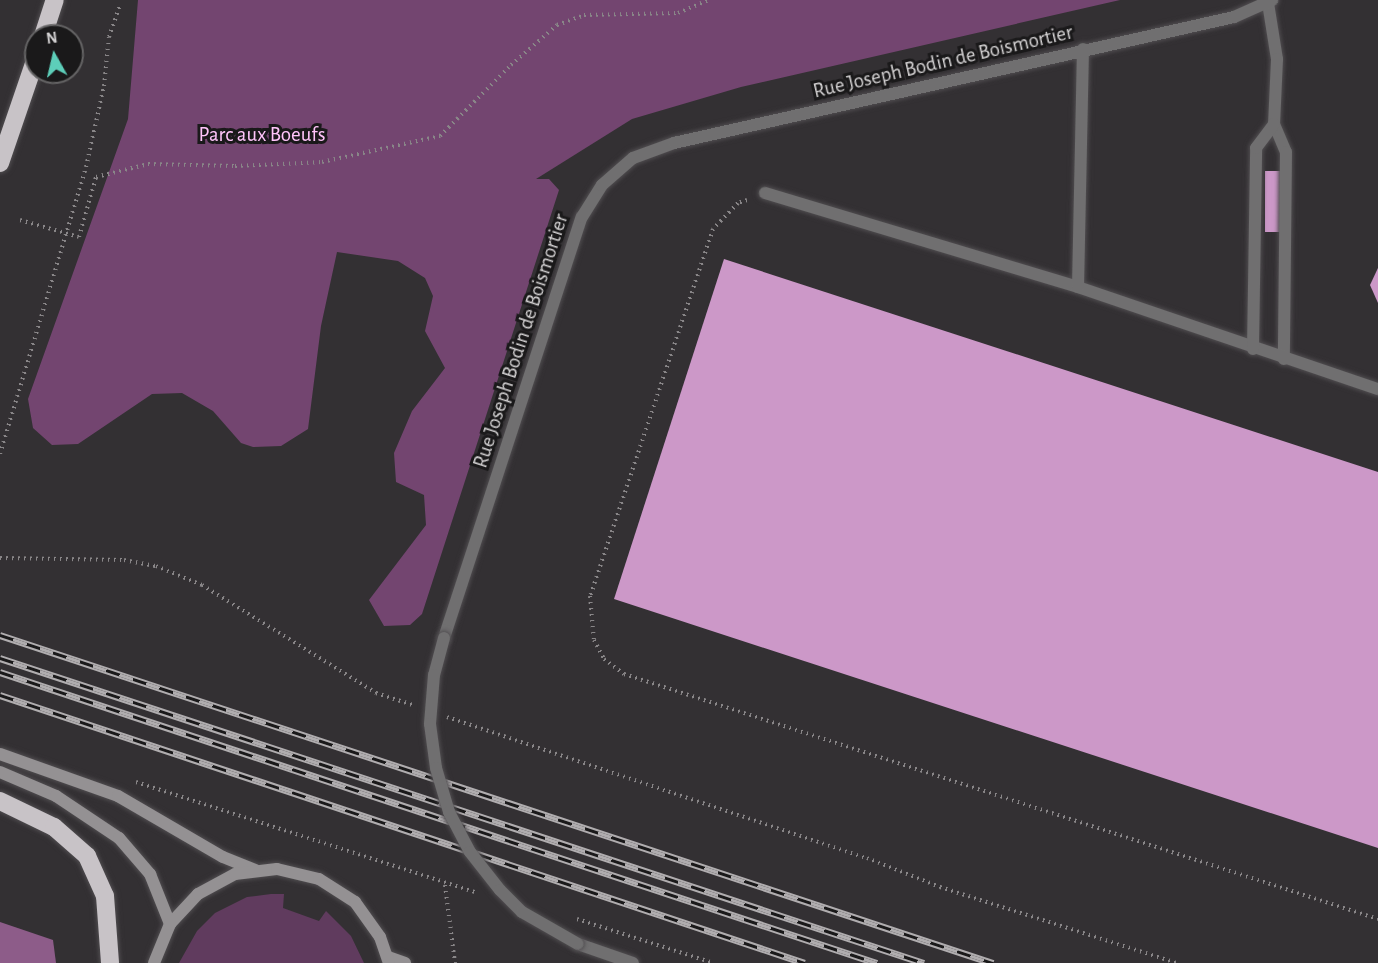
<!DOCTYPE html>
<style>
body{margin:0}
#map{position:relative;width:1378px;height:963px;overflow:hidden;background:#333033;font-family:"Alegreya Sans",sans-serif}
div>[style]{position:absolute}
.green>*{inset:0;background:#603b5e}
.forest>*{inset:0;background:#734570}
.water>*{inset:0;background:#8d5c89}
.building>*{inset:0;background:#cc98c8;transform-origin:0 0}
.path>*{height:4px;margin-top:-2px;transform-origin:0;background:repeating-linear-gradient(90deg,#898688 0 1.5px,transparent 0 6px)}
.roads{filter:drop-shadow(0 0 2px #504d50) drop-shadow(0 0 2px #504d50)}
.lane>*{height:12px;margin:-6px;padding:0 6px;transform-origin:6px;border-radius:6px;background:#706f70}
.street>*{height:12px;margin:-6px;padding:0 6px;transform-origin:6px;border-radius:6px;background:#706f70}
.secondary>*{height:12px;margin:-6px;padding:0 6px;transform-origin:6px;border-radius:6px;background:#949193}
.highway>*{height:18px;margin:-9px;padding:0 9px;transform-origin:9px;border-radius:9px;background:#c8c3c7}
.rail>*{height:7px;margin-top:-3.5px;transform-origin:0;background:repeating-linear-gradient(90deg,#1a191a 0 14px,#b0adaf 0 28px);box-sizing:border-box;border-block:2px solid #b0adaf}
.bridges{filter:drop-shadow(0 0 2px #504d50) drop-shadow(0 0 2px #504d50)}
.street-bridge>*{height:12px;margin:-6px;padding:0 6px;transform-origin:6px;border-radius:6px;background:#706f70}
span{translate:-50% -50%;white-space:nowrap;text-align:center;line-height:1.15;-webkit-text-stroke:6px #1a191a;paint-order:stroke}
.street-label{font-size:21px;color:#d3d1d2}
.park-label{font-size:21px;color:#ffc4fa}
.north{position:absolute;left:24px;top:24px;width:60px;height:60px;box-sizing:border-box;background:#1a191a;border:2px solid #646364;border-radius:50%;rotate:352deg;font-size:16px;font-weight:700;line-height:24px;text-align:center;color:#d3d1d2}
.north::after{content:'';display:block;margin:auto;width:21px;height:27px;background:#5dceb9;clip-path:polygon(50% 0,100% 100%,50% 72%,0 100%)}
</style>
<div id="map">
<div class="green">
<i style="clip-path:polygon(271px 894px,284px 894px,283px 908px,319px 921px,326px 911px,351px 936px,364px 963px,179px 963px,197px 931px,215px 913px,247px 897px)"></i>
</div>
<div class="forest">
<i style="clip-path:polygon(138px 0,1120px 0,741px 87px,632px 119px,536px 179px,549px 179px,559px 190px,422px 614px,410px 625px,384px 626px,369px 600px,426px 525px,424px 495px,396px 482px,394px 453px,412px 411px,445px 368px,425px 331px,433px 296px,425px 278px,398px 261px,337px 252px,321px 326px,308px 429px,281px 446px,253px 447px,241px 443px,213px 411px,182px 393px,152px 394px,78px 444px,52px 445px,33px 428px,28px 399px,128px 119px)"></i>
</div>
<div class="water">
<i style="clip-path:polygon(0 922px,53px 940px,56px 963px,0 963px)"></i>
</div>
<div class="building">
<i style="left:1265px;top:171px;width:15px;height:61px"></i>
<i style="clip-path:polygon(724px 259px,1378px 472px,1378px 848px,614px 599px)"></i>
<i style="clip-path:polygon(1378px 268px,1378px 303px,1370px 285px)"></i>
</div>
<div class="path">
<i style="left:747px;top:200px;width:9px;rotate:162deg"></i>
<i style="left:738px;top:203px;width:36px;rotate:134deg"></i>
<i style="left:713px;top:229px;width:387px;rotate:108.5deg"></i>
<i style="left:590px;top:596px;width:44px;rotate:84.8deg"></i>
<i style="left:594px;top:640px;width:21px;rotate:62deg"></i>
<i style="left:604px;top:659px;width:25px;rotate:37deg"></i>
<i style="left:624px;top:674px;width:793px;rotate:18deg"></i>
<i style="left:20px;top:220px;width:61px;rotate:16.1deg"></i>
<i style="left:79px;top:237px;width:62px;rotate:-74.2deg"></i>
<i style="left:96px;top:177px;width:54px;rotate:-14deg"></i>
<i style="left:148px;top:164px;width:87px;rotate:1.3deg"></i>
<i style="left:235px;top:166px;width:87px;rotate:-2.6deg"></i>
<i style="left:322px;top:162px;width:121px;rotate:-12.4deg"></i>
<i style="left:440px;top:136px;width:100px;rotate:-45deg"></i>
<i style="left:511px;top:65px;width:61px;rotate:-41deg"></i>
<i style="left:557px;top:25px;width:29px;rotate:-20deg"></i>
<i style="left:584px;top:15px;width:94px;rotate:-1.2deg"></i>
<i style="left:678px;top:13px;width:33px;rotate:-23deg"></i>
<i style="left:0;top:454px;width:300px;rotate:-73.3deg"></i>
<i style="left:86px;top:167px;width:83px;rotate:-77.5deg"></i>
<i style="left:104px;top:86px;width:49px;rotate:-84.2deg"></i>
<i style="left:109px;top:37px;width:34px;rotate:-71deg"></i>
<i style="left:0;top:558px;width:124px;rotate:0.9deg"></i>
<i style="left:124px;top:560px;width:33px;rotate:11deg"></i>
<i style="left:156px;top:566px;width:50px;rotate:22.4deg"></i>
<i style="left:202px;top:585px;width:205px;rotate:31.8deg"></i>
<i style="left:376px;top:693px;width:38px;rotate:18deg"></i>
<i style="left:447px;top:717px;width:443px;rotate:18.6deg"></i>
<i style="left:867px;top:858px;width:79px;rotate:21.7deg"></i>
<i style="left:940px;top:887px;width:249px;rotate:17.8deg"></i>
<i style="left:136px;top:782px;width:359px;rotate:18deg"></i>
<i style="left:445px;top:885px;width:79px;rotate:82.7deg"></i>
<i style="left:577px;top:919px;width:143px;rotate:17.9deg"></i>
</div>
<div class="roads">
<div class="lane">
<i style="left:1268px;top:3px;width:57px;rotate:80.9deg"></i>
<i style="left:1277px;top:59px;width:65px;rotate:92.6deg"></i>
<i style="left:1274px;top:124px;width:30px;rotate:67deg"></i>
<i style="left:1286px;top:152px;width:207px;rotate:90.6deg"></i>
<i style="left:765px;top:193px;width:327px;rotate:16.7deg"></i>
<i style="left:1078px;top:287px;width:317px;rotate:18.8deg"></i>
<i style="left:1078px;top:287px;width:238px;rotate:-88.8deg"></i>
<i style="left:1253px;top:349px;width:201px;rotate:-89.1deg"></i>
<i style="left:1256px;top:148px;width:30px;rotate:-53deg"></i>
</div>
<div class="street">
<i style="left:444px;top:638px;width:443px;rotate:-71.9deg"></i>
<i style="left:582px;top:217px;width:38px;rotate:-58deg"></i>
<i style="left:602px;top:185px;width:41px;rotate:-41.1deg"></i>
<i style="left:633px;top:158px;width:44px;rotate:-20.1deg"></i>
<i style="left:674px;top:143px;width:574px;rotate:-12.68deg"></i>
<i style="left:1234px;top:17px;width:42px;rotate:-24.1deg"></i>
<i style="left:578px;top:944px;width:58px;rotate:19.1deg"></i>
</div>
<div class="secondary">
<i style="left:0;top:754px;width:125px;rotate:19.6deg"></i>
<i style="left:118px;top:796px;width:121px;rotate:30.2deg"></i>
<i style="left:223px;top:857px;width:35px;rotate:22deg"></i>
<i style="left:0;top:772px;width:61px;rotate:23.2deg"></i>
<i style="left:56px;top:796px;width:76px;rotate:33.7deg"></i>
<i style="left:119px;top:838px;width:48px;rotate:49.3deg"></i>
<i style="left:150px;top:874px;width:54px;rotate:68.2deg"></i>
<i style="left:388px;top:957px;width:18px;rotate:19deg"></i>
<i style="left:154px;top:963px;width:42px;rotate:-67.7deg"></i>
<i style="left:170px;top:924px;width:41px;rotate:-47deg"></i>
<i style="left:198px;top:894px;width:42px;rotate:-28.4deg"></i>
<i style="left:235px;top:874px;width:42px;rotate:-6.8deg"></i>
<i style="left:277px;top:869px;width:43px;rotate:13.4deg"></i>
<i style="left:319px;top:879px;width:43px;rotate:32.6deg"></i>
<i style="left:355px;top:902px;width:43px;rotate:54.5deg"></i>
<i style="left:380px;top:937px;width:28px;rotate:71deg"></i>
</div>
<div class="highway">
<i style="left:43px;top:36px;width:38px;rotate:-72deg"></i>
<i style="left:0;top:163px;width:111px;rotate:-71.1deg"></i>
<i style="left:0;top:801px;width:60px;rotate:25.7deg"></i>
<i style="left:54px;top:827px;width:44px;rotate:41.3deg"></i>
<i style="left:87px;top:856px;width:44px;rotate:65.8deg"></i>
<i style="left:105px;top:896px;width:67px;rotate:85.7deg"></i>
</div>
</div>
<div class="rail">
<i style="left:0;top:635px;width:1046px;rotate:18.28deg"></i>
<i style="left:0;top:658px;width:973px;rotate:18.27deg"></i>
<i style="left:0;top:672px;width:924px;rotate:18.36deg"></i>
<i style="left:0;top:695px;width:848px;rotate:18.41deg"></i>
</div>
<div class="bridges">
<div class="street-bridge">
<i style="left:444px;top:638px;width:38px;rotate:105deg"></i>
<i style="left:434px;top:675px;width:49px;rotate:94.7deg"></i>
<i style="left:430px;top:724px;width:44px;rotate:82.2deg"></i>
<i style="left:436px;top:768px;width:46px;rotate:73.5deg"></i>
<i style="left:449px;top:812px;width:45px;rotate:62.3deg"></i>
<i style="left:470px;top:852px;width:48px;rotate:51.7deg"></i>
<i style="left:500px;top:890px;width:31px;rotate:45deg"></i>
<i style="left:522px;top:912px;width:64px;rotate:29.7deg"></i>
</div>
</div>
<div class="street-label">
<span style="left:943px;top:62px;rotate:-13deg">Rue Joseph Bodin de Boismortier</span>
<span style="left:521px;top:341px;rotate:-72deg">Rue Joseph Bodin de Boismortier</span>
</div>
<div class="park-label">
<span style="left:262px;top:135px">Parc aux Boeufs</span>
</div>
<div class="north">N</div>
</div>
